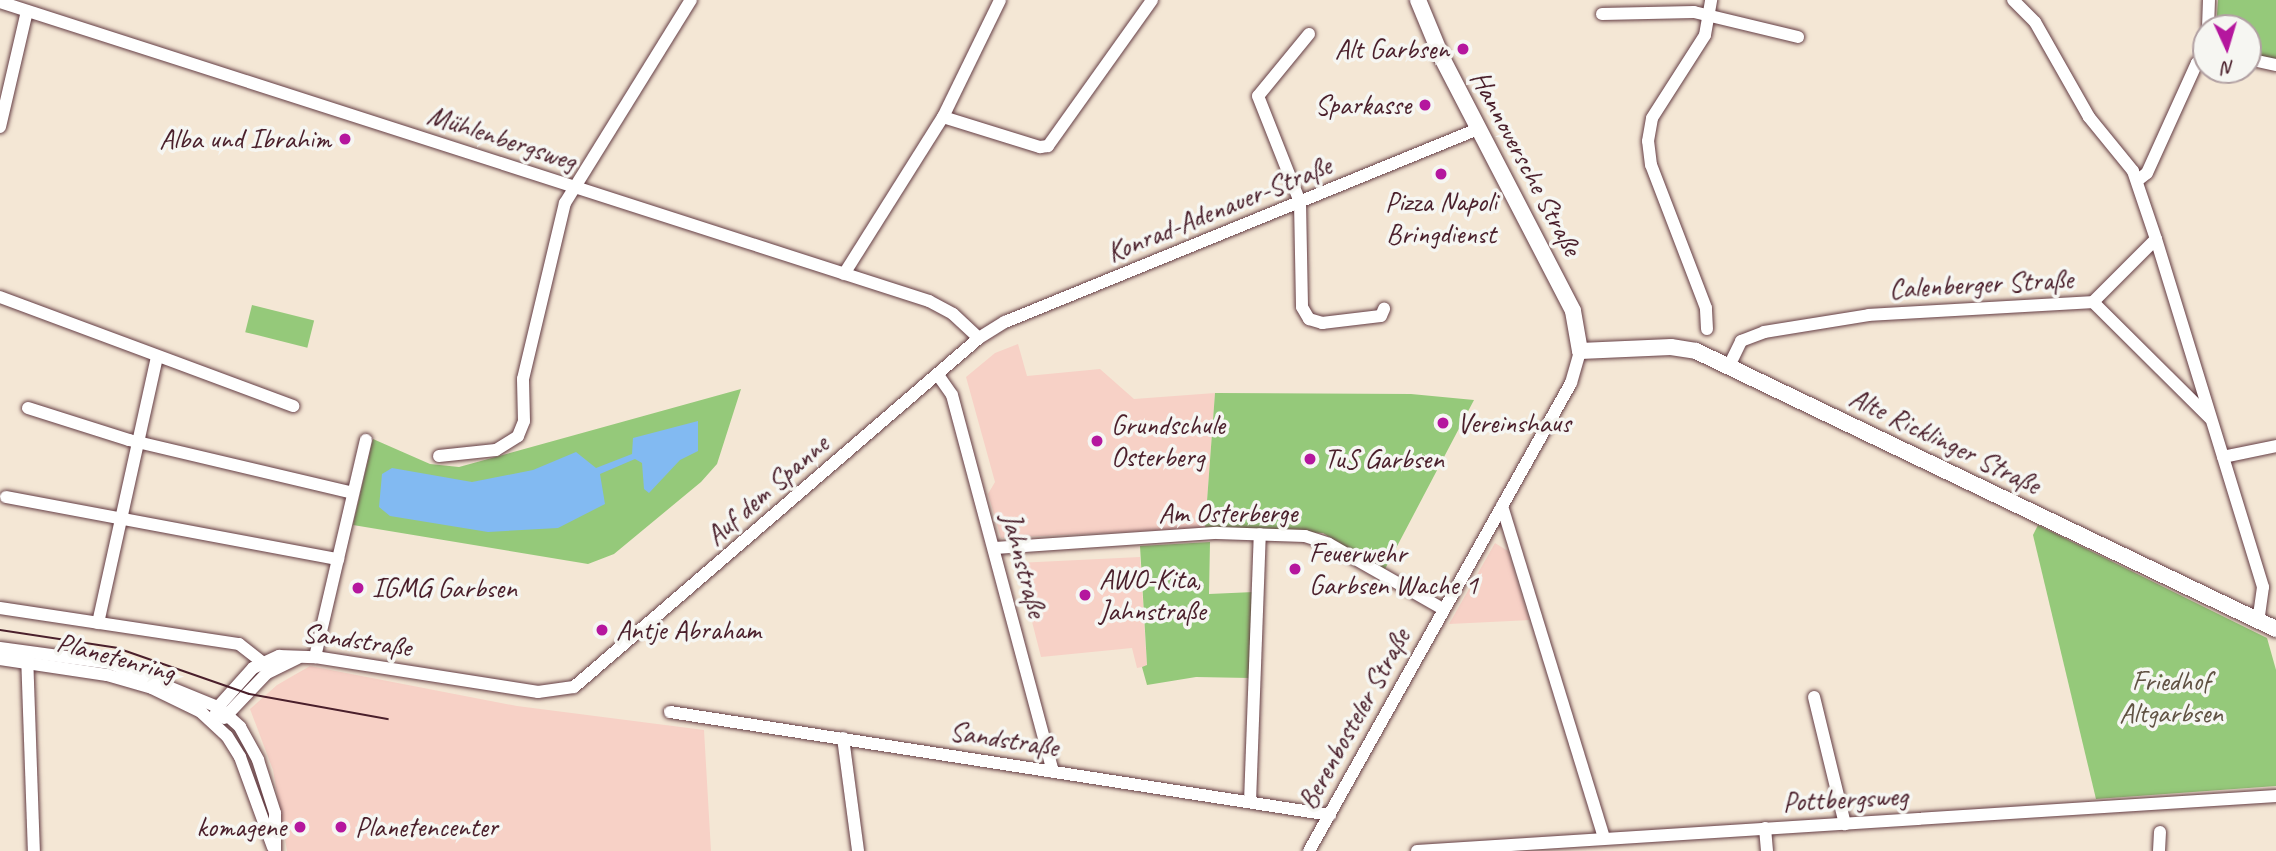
<!DOCTYPE html>
<meta charset="utf-8">
<style>
body{margin:0}
#map{position:relative;width:2276px;height:851px;overflow:hidden;background:#f4e7d5;font-family:Caveat,sans-serif}
div>[style]{position:absolute}
.built>*{inset:0;background:#f7d1c6}
.green>*{inset:0;background:#95c97a;transform-origin:0 0}
.water>*{inset:0;background:#82baf2}
.roads{filter:drop-shadow(0 0 2px #643d44) drop-shadow(0 0 2px #643d44)}
.minor>*{height:12px;margin:-6px;padding:0 6px;transform-origin:6px;border-radius:6px;background:#fff}
.major>*{height:16px;margin:-8px;padding:0 8px;transform-origin:8px;border-radius:8px;background:#fff}
.tram>*{height:2px;margin:-1px;padding:0 1px;transform-origin:1px;border-radius:1px;background:#4a1f2b}
.dots>*{width:19px;height:19px;translate:-50% -50%;box-sizing:border-box;border:4px solid #f6f6f2;border-radius:50%}
span{translate:-50% -50%;white-space:nowrap;text-align:center;line-height:1.15;-webkit-text-stroke:7px #f6f6f2;paint-order:stroke}
.poi-label{font-size:28px;color:#4a1f2b}
.right{translate:-100% -50%;text-align:right}
.left{translate:0 -50%;text-align:left}
.street-label{font-size:28px;color:#4a1f2b}
.park-label{font-size:28px;color:#605243}
.north{position:absolute;left:2192px;top:14px;width:70px;height:70px;box-sizing:border-box;background:#f6f6f2;border:2px solid #b1a0a2;border-radius:50%;rotate:176deg;font-size:19px;font-weight:700;line-height:28px;text-align:center;color:#4a1f2b}
.north::after{content:'';display:block;margin:auto;width:24px;height:32px;background:#b5179e;clip-path:polygon(50% 0,100% 100%,50% 72%,0 100%)}
</style>
<div id="map">
<div class="built">
<i style="clip-path:polygon(1018px 344px,1027px 376px,1100px 369px,1134px 399px,1215px 393px,1205px 528px,1001px 538px,988px 494px,995px 482px,966px 377px,995px 353px)"></i>
<i style="clip-path:polygon(1495px 543px,1508px 551px,1529px 620px,1449px 624px)"></i>
<i style="clip-path:polygon(1140px 557px,1147px 666px,1137px 668px,1132px 648px,1041px 657px,1017px 563px)"></i>
<i style="clip-path:polygon(310px 666px,517px 706px,704px 730px,711px 851px,287px 851px,273px 770px,250px 709px,277px 685px)"></i>
</div>
<div class="green">
<i style="clip-path:polygon(2218px 0,2276px 0,2276px 61px,2248px 55px,2248px 28px,2216px 28px)"></i>
<i style="left:252px;top:305px;width:64px;height:28px;rotate:14deg"></i>
<i style="clip-path:polygon(741px 389px,717px 464px,701px 482px,614px 554px,588px 564px,353px 525px,373px 439px,430px 464px,459px 467px)"></i>
<i style="clip-path:polygon(1215px 393px,1411px 394px,1474px 400px,1384px 571px,1323px 533px,1205px 528px)"></i>
<i style="clip-path:polygon(2038px 525px,2267px 638px,2276px 670px,2276px 786px,2096px 799px,2033px 535px)"></i>
<i style="clip-path:polygon(1210px 542px,1209px 594px,1254px 592px,1250px 678px,1196px 677px,1147px 685px,1142px 667px,1147px 665px,1140px 546px)"></i>
</div>
<div class="water">
<i style="clip-path:polygon(698px 421px,698px 451px,680px 460px,649px 493px,644px 489px,642px 463px,635px 459px,600px 474px,605px 504px,558px 528px,488px 532px,390px 516px,379px 507px,382px 474px,392px 468px,472px 482px,533px 470px,576px 452px,596px 468px,632px 454px,633px 438px)"></i>
</div>
<div class="roads">
<div class="minor">
<i style="left:0;top:2px;width:976px;rotate:17.84deg"></i>
<i style="left:929px;top:301px;width:27px;rotate:28deg"></i>
<i style="left:953px;top:314px;width:35px;rotate:43deg"></i>
<i style="left:1602px;top:14px;width:92px;rotate:-1.2deg"></i>
<i style="left:1694px;top:12px;width:107px;rotate:13.5deg"></i>
<i style="left:2208px;top:28px;width:28px;rotate:-88deg"></i>
<i style="left:1309px;top:34px;width:80px;rotate:129.4deg"></i>
<i style="left:1258px;top:96px;width:114px;rotate:68.4deg"></i>
<i style="left:1300px;top:202px;width:105px;rotate:88.9deg"></i>
<i style="left:1302px;top:307px;width:14px;rotate:60deg"></i>
<i style="left:1309px;top:319px;width:14px;rotate:17deg"></i>
<i style="left:1322px;top:323px;width:59px;rotate:-6.8deg"></i>
<i style="left:1381px;top:316px;width:8px;rotate:-67deg"></i>
<i style="left:2248px;top:59px;width:29px;rotate:12deg"></i>
<i style="left:943px;top:117px;width:102px;rotate:17.2deg"></i>
<i style="left:1040px;top:147px;width:8px;rotate:-7deg"></i>
<i style="left:1048px;top:146px;width:179px;rotate:-54.5deg"></i>
<i style="left:0;top:127px;width:119px;rotate:-76.9deg"></i>
<i style="left:2138px;top:180px;width:11px;rotate:-38deg"></i>
<i style="left:2147px;top:173px;width:121px;rotate:-65.6deg"></i>
<i style="left:2197px;top:63px;width:12px;rotate:-42deg"></i>
<i style="left:2156px;top:239px;width:364px;rotate:72.9deg"></i>
<i style="left:2263px;top:587px;width:34px;rotate:98deg"></i>
<i style="left:844px;top:274px;width:186px;rotate:-57.8deg"></i>
<i style="left:943px;top:117px;width:130px;rotate:-64deg"></i>
<i style="left:0;top:297px;width:313px;rotate:20.4deg"></i>
<i style="left:2093px;top:302px;width:165px;rotate:44.8deg"></i>
<i style="left:1707px;top:329px;width:21px;rotate:-93deg"></i>
<i style="left:1706px;top:308px;width:153px;rotate:-111deg"></i>
<i style="left:1651px;top:165px;width:24px;rotate:-97deg"></i>
<i style="left:1648px;top:141px;width:23px;rotate:-80deg"></i>
<i style="left:1652px;top:118px;width:98px;rotate:-57.4deg"></i>
<i style="left:1705px;top:35px;width:36px;rotate:-80deg"></i>
<i style="left:1729px;top:366px;width:28px;rotate:-64deg"></i>
<i style="left:1741px;top:341px;width:25px;rotate:-21deg"></i>
<i style="left:1764px;top:332px;width:106px;rotate:-9.2deg"></i>
<i style="left:1869px;top:315px;width:224px;rotate:-3.3deg"></i>
<i style="left:2093px;top:302px;width:89px;rotate:-45deg"></i>
<i style="left:2156px;top:239px;width:72px;rotate:-108.7deg"></i>
<i style="left:2133px;top:171px;width:70px;rotate:-129.2deg"></i>
<i style="left:2089px;top:117px;width:109px;rotate:-119.6deg"></i>
<i style="left:2035px;top:22px;width:31px;rotate:-135deg"></i>
<i style="left:938px;top:375px;width:24px;rotate:55deg"></i>
<i style="left:952px;top:395px;width:390px;rotate:75deg"></i>
<i style="left:28px;top:408px;width:106px;rotate:17.6deg"></i>
<i style="left:129px;top:440px;width:230px;rotate:13.3deg"></i>
<i style="left:439px;top:456px;width:57px;rotate:-6deg"></i>
<i style="left:496px;top:450px;width:26px;rotate:-32deg"></i>
<i style="left:518px;top:436px;width:16px;rotate:-68deg"></i>
<i style="left:524px;top:421px;width:42px;rotate:-91.4deg"></i>
<i style="left:523px;top:379px;width:181px;rotate:-76.6deg"></i>
<i style="left:565px;top:203px;width:239px;rotate:-58.2deg"></i>
<i style="left:2223px;top:457px;width:54px;rotate:-11.7deg"></i>
<i style="left:6px;top:497px;width:338px;rotate:10.6deg"></i>
<i style="left:1502px;top:506px;width:347px;rotate:72.9deg"></i>
<i style="left:995px;top:548px;width:223px;rotate:-3.9deg"></i>
<i style="left:1217px;top:533px;width:88px;rotate:2deg"></i>
<i style="left:1305px;top:536px;width:25px;rotate:18deg"></i>
<i style="left:1329px;top:544px;width:131px;rotate:29.7deg"></i>
<i style="left:0;top:608px;width:242px;rotate:8.6deg"></i>
<i style="left:239px;top:644px;width:29px;rotate:38deg"></i>
<i style="left:98px;top:623px;width:273px;rotate:-77.5deg"></i>
<i style="left:0;top:648px;width:111px;rotate:7.8deg"></i>
<i style="left:110px;top:663px;width:117px;rotate:22.2deg"></i>
<i style="left:218px;top:707px;width:30px;rotate:42deg"></i>
<i style="left:240px;top:727px;width:38px;rotate:61deg"></i>
<i style="left:258px;top:760px;width:56px;rotate:72.2deg"></i>
<i style="left:275px;top:813px;width:38px;rotate:90deg"></i>
<i style="left:27px;top:654px;width:197px;rotate:88deg"></i>
<i style="left:315px;top:657px;width:223px;rotate:-76.8deg"></i>
<i style="left:0;top:659px;width:108px;rotate:8.5deg"></i>
<i style="left:107px;top:675px;width:47px;rotate:16.1deg"></i>
<i style="left:152px;top:688px;width:55px;rotate:26.1deg"></i>
<i style="left:201px;top:712px;width:35px;rotate:43deg"></i>
<i style="left:227px;top:736px;width:25px;rotate:58deg"></i>
<i style="left:240px;top:757px;width:96px;rotate:69.9deg"></i>
<i style="left:1814px;top:697px;width:131px;rotate:76.3deg"></i>
<i style="left:670px;top:712px;width:668px;rotate:8.87deg"></i>
<i style="left:224px;top:718px;width:62px;rotate:-46.3deg"></i>
<i style="left:267px;top:673px;width:34px;rotate:-26deg"></i>
<i style="left:213px;top:722px;width:16px;rotate:-72deg"></i>
<i style="left:218px;top:707px;width:52px;rotate:-48.1deg"></i>
<i style="left:253px;top:668px;width:29px;rotate:-25deg"></i>
<i style="left:279px;top:656px;width:36px;rotate:2deg"></i>
<i style="left:315px;top:657px;width:226px;rotate:8.9deg"></i>
<i style="left:538px;top:692px;width:36px;rotate:-8deg"></i>
<i style="left:574px;top:687px;width:535px;rotate:-40.75deg"></i>
<i style="left:979px;top:338px;width:31px;rotate:-32deg"></i>
<i style="left:1005px;top:322px;width:511px;rotate:-22.2deg"></i>
<i style="left:843px;top:738px;width:114px;rotate:82.4deg"></i>
<i style="left:1250px;top:802px;width:268px;rotate:-87.9deg"></i>
<i style="left:1765px;top:828px;width:23px;rotate:85deg"></i>
<i style="left:1309px;top:851px;width:536px;rotate:-60.76deg"></i>
<i style="left:1571px;top:383px;width:33px;rotate:-74deg"></i>
<i style="left:1417px;top:851px;width:861px;rotate:-3.66deg"></i>
<i style="left:2159px;top:851px;width:19px;rotate:-87deg"></i>
</div>
<div class="major">
<i style="left:1418px;top:0;width:63px;rotate:67.5deg"></i>
<i style="left:1442px;top:58px;width:285px;rotate:62.6deg"></i>
<i style="left:1573px;top:311px;width:41px;rotate:80.1deg"></i>
<i style="left:1580px;top:351px;width:91px;rotate:-2.5deg"></i>
<i style="left:1671px;top:347px;width:25px;rotate:9deg"></i>
<i style="left:1696px;top:351px;width:643px;rotate:25.61deg"></i>
</div>
</div>
<div class="tram">
<i style="left:0;top:630px;width:118px;rotate:8.7deg"></i>
<i style="left:117px;top:648px;width:140px;rotate:19.2deg"></i>
<i style="left:249px;top:694px;width:141px;rotate:10.2deg"></i>
</div>
<div class="dots">
<i style="left:1463px;top:49px;background:#b5179e"></i>
<i style="left:1425px;top:105px;background:#b5179e"></i>
<i style="left:345px;top:139px;background:#b5179e"></i>
<i style="left:1441px;top:174px;background:#b5179e"></i>
<i style="left:1443px;top:423px;background:#b5179e"></i>
<i style="left:1097px;top:441px;background:#b5179e"></i>
<i style="left:1310px;top:459px;background:#b5179e"></i>
<i style="left:1295px;top:569px;background:#b5179e"></i>
<i style="left:358px;top:588px;background:#b5179e"></i>
<i style="left:1085px;top:595px;background:#b5179e"></i>
<i style="left:602px;top:630px;background:#b5179e"></i>
<i style="left:300px;top:827px;background:#b5179e"></i>
<i style="left:341px;top:827px;background:#b5179e"></i>
</div>
<div class="poi-label">
<span class="right" style="left:1449px;top:49px">Alt Garbsen</span>
<span class="right" style="left:1411px;top:105px">Sparkasse</span>
<span class="right" style="left:331px;top:139px">Alba und Ibrahim</span>
<span style="left:1441px;top:218px">Pizza Napoli<br>Bringdienst</span>
<span class="left" style="left:1457px;top:423px">Vereinshaus</span>
<span class="left" style="left:1111px;top:441px">Grundschule<br>Osterberg</span>
<span class="left" style="left:1324px;top:459px">TuS Garbsen</span>
<span class="left" style="left:1309px;top:569px">Feuerwehr<br>Garbsen Wache 1</span>
<span class="left" style="left:1099px;top:595px">AWO-Kita,<br>Jahnstraße</span>
<span class="left" style="left:372px;top:588px">IGMG Garbsen</span>
<span class="left" style="left:616px;top:630px">Antje Abraham</span>
<span class="right" style="left:286px;top:827px">komagene</span>
<span class="left" style="left:355px;top:827px">Planetencenter</span>
</div>
<div class="street-label">
<span style="left:502px;top:138px;rotate:18deg">Mühlenbergsweg</span>
<span style="left:1526px;top:163px;rotate:62deg">Hannoversche Straße</span>
<span style="left:1219px;top:209px;rotate:-22deg">Konrad-Adenauer-Straße</span>
<span style="left:1981px;top:284px;rotate:-3deg">Calenberger Straße</span>
<span style="left:1945px;top:441px;rotate:26deg">Alte Ricklinger Straße</span>
<span style="left:767px;top:490px;rotate:-41deg">Auf dem Spanne</span>
<span style="left:1228px;top:513px">Am Osterberge</span>
<span style="left:1024px;top:565px;rotate:75deg">Jahnstraße</span>
<span style="left:357px;top:640px;rotate:8deg">Sandstraße</span>
<span style="left:116px;top:657px;rotate:15deg">Planetenring</span>
<span style="left:1354px;top:719px;rotate:-61deg">Berenbosteler Straße</span>
<span style="left:1004px;top:739px;rotate:9deg">Sandstraße</span>
<span style="left:1845px;top:799px;rotate:-3deg">Pottbergsweg</span>
</div>
<div class="park-label">
<span style="left:2171px;top:697px">Friedhof<br>Altgarbsen</span>
</div>
<div class="north">N</div>
</div>
